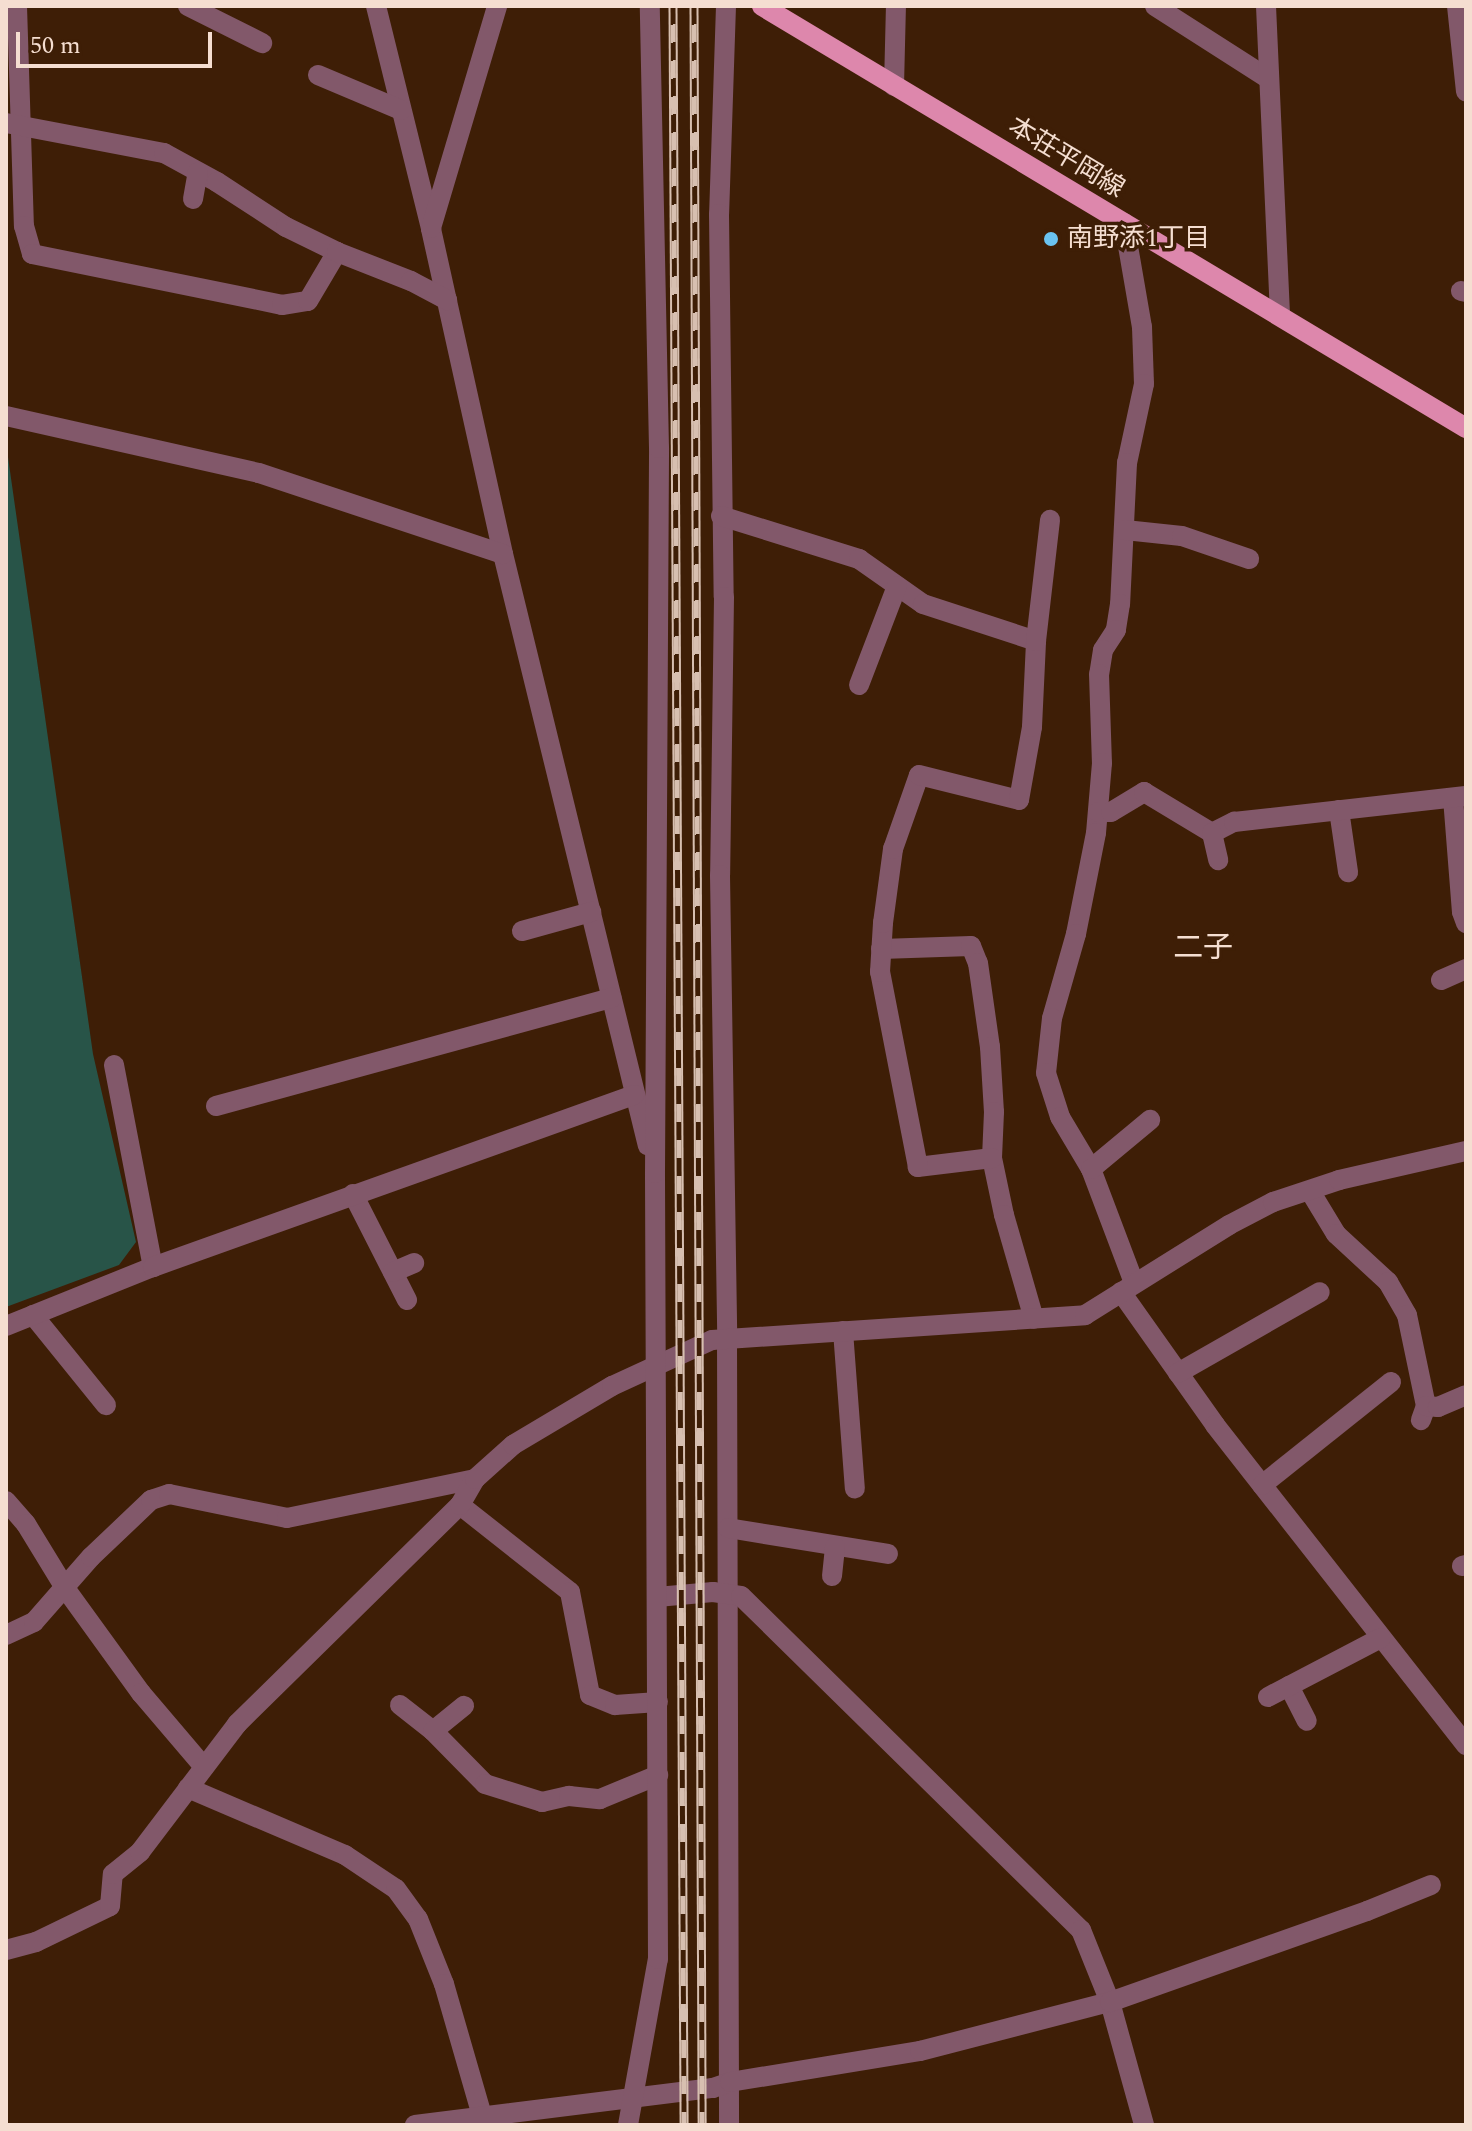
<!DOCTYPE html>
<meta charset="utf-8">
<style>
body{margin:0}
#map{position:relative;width:1472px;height:2131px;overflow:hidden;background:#3e1e06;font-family:Spectral,"Noto Sans JP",serif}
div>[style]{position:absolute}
.water>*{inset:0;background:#285448}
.minor>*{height:20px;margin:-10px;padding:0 10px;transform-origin:10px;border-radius:10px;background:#82586a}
.major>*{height:20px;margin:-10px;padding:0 10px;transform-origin:10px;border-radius:10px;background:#dd87ac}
.rail>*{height:9px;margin-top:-4.5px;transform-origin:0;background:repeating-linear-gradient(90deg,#3e1e06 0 18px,#d7bfb0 0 36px);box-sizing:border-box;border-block:2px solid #d7bfb0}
.dots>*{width:22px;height:22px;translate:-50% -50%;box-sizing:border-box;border:4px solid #3e1e06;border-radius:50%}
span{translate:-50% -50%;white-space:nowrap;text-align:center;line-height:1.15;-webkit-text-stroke:7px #3e1e06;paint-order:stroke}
.street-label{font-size:26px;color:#f5ded1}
.poi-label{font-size:26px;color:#f5ded1}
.left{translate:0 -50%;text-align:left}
.quarter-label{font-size:30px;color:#f5ded1}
.frame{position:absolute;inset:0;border:8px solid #f5ded1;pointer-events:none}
.scale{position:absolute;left:16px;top:32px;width:196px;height:36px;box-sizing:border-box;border:4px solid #f5ded1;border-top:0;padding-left:10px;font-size:24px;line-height:28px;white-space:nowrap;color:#f5ded1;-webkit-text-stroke:6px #3e1e06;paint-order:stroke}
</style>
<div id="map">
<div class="water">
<i style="clip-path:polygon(6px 443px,93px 1054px,136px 1242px,119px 1265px,6px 1307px)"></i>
</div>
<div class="minor">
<i style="left:17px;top:6px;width:220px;rotate:88.2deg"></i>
<i style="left:24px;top:226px;width:29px;rotate:74deg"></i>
<i style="left:32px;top:254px;width:255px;rotate:11.5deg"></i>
<i style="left:282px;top:305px;width:26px;rotate:-9deg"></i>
<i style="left:308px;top:301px;width:57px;rotate:-59.4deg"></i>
<i style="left:188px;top:6px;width:83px;rotate:26.6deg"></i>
<i style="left:376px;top:6px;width:230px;rotate:76.1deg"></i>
<i style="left:431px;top:229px;width:333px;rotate:77.5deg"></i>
<i style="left:503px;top:554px;width:609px;rotate:76.24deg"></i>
<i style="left:726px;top:6px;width:208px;rotate:91.9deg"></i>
<i style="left:719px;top:214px;width:383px;rotate:89.3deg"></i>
<i style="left:724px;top:597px;width:278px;rotate:90.8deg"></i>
<i style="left:720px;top:875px;width:464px;rotate:89.1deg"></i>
<i style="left:727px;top:1339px;width:786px;rotate:89.85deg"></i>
<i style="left:1155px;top:6px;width:135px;rotate:32.6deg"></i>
<i style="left:1266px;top:6px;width:310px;rotate:87.4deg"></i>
<i style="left:1457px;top:6px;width:86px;rotate:84deg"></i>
<i style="left:318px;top:75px;width:90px;rotate:22.9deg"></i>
<i style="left:894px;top:86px;width:80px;rotate:-88.6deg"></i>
<i style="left:6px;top:123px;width:161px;rotate:10.8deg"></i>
<i style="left:164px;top:153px;width:60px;rotate:28.7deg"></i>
<i style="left:217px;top:182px;width:82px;rotate:33.1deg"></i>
<i style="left:286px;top:227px;width:57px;rotate:26.1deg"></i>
<i style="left:337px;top:252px;width:79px;rotate:21.4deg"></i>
<i style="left:411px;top:281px;width:41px;rotate:27.8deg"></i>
<i style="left:193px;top:199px;width:27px;rotate:-80deg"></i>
<i style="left:1124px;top:223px;width:106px;rotate:80.2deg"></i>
<i style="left:1142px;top:327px;width:57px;rotate:88deg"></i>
<i style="left:1144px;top:384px;width:81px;rotate:102.1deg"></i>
<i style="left:1127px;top:463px;width:141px;rotate:92.8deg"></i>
<i style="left:1120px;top:604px;width:26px;rotate:99deg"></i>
<i style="left:1116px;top:630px;width:24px;rotate:123deg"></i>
<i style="left:1103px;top:650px;width:24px;rotate:99deg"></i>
<i style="left:1099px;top:674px;width:89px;rotate:88.1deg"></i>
<i style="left:1102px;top:763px;width:70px;rotate:94.9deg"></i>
<i style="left:1096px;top:833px;width:103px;rotate:101.2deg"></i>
<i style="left:1076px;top:934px;width:87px;rotate:105.9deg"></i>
<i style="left:1052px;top:1018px;width:55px;rotate:96.2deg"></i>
<i style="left:1046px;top:1073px;width:46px;rotate:72.3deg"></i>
<i style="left:1060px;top:1117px;width:61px;rotate:59.2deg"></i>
<i style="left:1091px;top:1169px;width:122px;rotate:69.3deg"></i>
<i style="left:431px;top:228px;width:232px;rotate:-73.4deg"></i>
<i style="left:1461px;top:291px;width:5px;rotate:11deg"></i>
<i style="left:6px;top:416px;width:259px;rotate:12.7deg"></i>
<i style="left:259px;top:473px;width:257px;rotate:18.4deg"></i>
<i style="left:721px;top:516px;width:145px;rotate:17.3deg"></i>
<i style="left:859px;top:559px;width:78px;rotate:35.1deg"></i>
<i style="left:923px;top:604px;width:119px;rotate:18.1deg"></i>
<i style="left:1125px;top:530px;width:57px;rotate:6deg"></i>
<i style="left:1182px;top:536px;width:71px;rotate:18.9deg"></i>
<i style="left:859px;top:685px;width:106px;rotate:-69deg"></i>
<i style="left:1453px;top:798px;width:114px;rotate:85.5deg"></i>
<i style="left:1462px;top:912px;width:12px;rotate:70deg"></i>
<i style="left:1339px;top:810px;width:63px;rotate:81.7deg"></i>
<i style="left:1098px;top:812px;width:13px"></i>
<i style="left:1111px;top:812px;width:39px;rotate:-31deg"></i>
<i style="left:1144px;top:792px;width:79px;rotate:31.1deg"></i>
<i style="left:1212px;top:833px;width:25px;rotate:-27deg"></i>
<i style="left:1234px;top:822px;width:233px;rotate:-6.4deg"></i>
<i style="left:1212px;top:833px;width:28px;rotate:77deg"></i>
<i style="left:522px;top:931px;width:72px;rotate:-15.4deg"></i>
<i style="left:881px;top:949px;width:90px;rotate:-1.9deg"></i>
<i style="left:971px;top:946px;width:18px;rotate:68deg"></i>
<i style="left:978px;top:963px;width:85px;rotate:81.9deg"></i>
<i style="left:990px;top:1047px;width:65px;rotate:86.5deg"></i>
<i style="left:994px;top:1112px;width:46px;rotate:92.5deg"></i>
<i style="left:992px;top:1158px;width:58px;rotate:78.1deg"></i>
<i style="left:1004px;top:1215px;width:108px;rotate:73.9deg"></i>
<i style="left:1441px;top:980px;width:27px;rotate:-24deg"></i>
<i style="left:114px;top:1065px;width:206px;rotate:79.1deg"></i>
<i style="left:216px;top:1106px;width:410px;rotate:-15.3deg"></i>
<i style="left:992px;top:1158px;width:75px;rotate:173.1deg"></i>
<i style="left:918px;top:1167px;width:199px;rotate:-101deg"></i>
<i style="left:880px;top:972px;width:49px;rotate:-86.5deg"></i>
<i style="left:883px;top:923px;width:75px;rotate:-82.3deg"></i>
<i style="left:893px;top:849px;width:78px;rotate:-70.6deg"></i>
<i style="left:919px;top:775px;width:103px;rotate:14deg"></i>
<i style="left:1019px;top:800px;width:74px;rotate:-79.9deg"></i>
<i style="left:1032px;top:727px;width:86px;rotate:-87.3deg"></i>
<i style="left:1036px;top:641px;width:122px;rotate:-83.4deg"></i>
<i style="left:1091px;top:1169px;width:77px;rotate:-39.7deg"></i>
<i style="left:1310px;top:1191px;width:50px;rotate:58.8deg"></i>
<i style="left:1336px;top:1234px;width:71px;rotate:42.7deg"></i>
<i style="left:1388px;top:1282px;width:38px;rotate:60deg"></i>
<i style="left:1407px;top:1315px;width:93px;rotate:78.2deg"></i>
<i style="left:1426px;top:1406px;width:15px;rotate:110deg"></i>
<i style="left:353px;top:1194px;width:119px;rotate:63deg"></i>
<i style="left:393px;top:1272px;width:23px;rotate:-23deg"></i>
<i style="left:1121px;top:1292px;width:163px;rotate:54.7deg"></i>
<i style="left:1215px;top:1425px;width:407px;rotate:51.9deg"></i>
<i style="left:33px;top:1315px;width:116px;rotate:51deg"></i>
<i style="left:6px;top:1326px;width:158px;rotate:-21.9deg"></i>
<i style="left:153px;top:1267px;width:511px;rotate:-19.68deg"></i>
<i style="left:843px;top:1331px;width:158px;rotate:85.7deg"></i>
<i style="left:1178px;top:1373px;width:163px;rotate:-29.7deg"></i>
<i style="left:1426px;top:1406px;width:12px;rotate:5deg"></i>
<i style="left:1438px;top:1407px;width:30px;rotate:-23deg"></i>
<i style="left:1262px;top:1485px;width:165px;rotate:-38.6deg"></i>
<i style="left:6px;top:1501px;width:30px;rotate:49deg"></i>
<i style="left:26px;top:1524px;width:75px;rotate:58.6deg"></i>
<i style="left:65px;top:1588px;width:130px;rotate:54.1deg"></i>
<i style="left:141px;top:1693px;width:97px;rotate:49.6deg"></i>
<i style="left:460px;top:1505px;width:140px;rotate:38.3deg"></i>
<i style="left:570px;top:1592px;width:105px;rotate:79deg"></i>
<i style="left:590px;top:1695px;width:27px;rotate:22deg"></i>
<i style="left:615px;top:1705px;width:43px;rotate:-4deg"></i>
<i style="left:728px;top:1528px;width:162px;rotate:9.2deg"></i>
<i style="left:1462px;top:1566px;width:4px;rotate:-14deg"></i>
<i style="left:832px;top:1576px;width:29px;rotate:-84deg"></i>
<i style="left:657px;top:1597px;width:56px;rotate:-5.1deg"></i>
<i style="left:713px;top:1592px;width:28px;rotate:8deg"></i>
<i style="left:741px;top:1596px;width:477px;rotate:44.5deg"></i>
<i style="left:1081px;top:1930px;width:78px;rotate:68.1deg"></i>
<i style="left:1110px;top:2002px;width:128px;rotate:74.5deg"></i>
<i style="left:6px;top:1635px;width:31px;rotate:-25deg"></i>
<i style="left:34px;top:1622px;width:86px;rotate:-48.8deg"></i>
<i style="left:91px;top:1557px;width:83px;rotate:-43.5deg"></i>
<i style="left:151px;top:1500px;width:19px;rotate:-18deg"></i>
<i style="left:169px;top:1494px;width:120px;rotate:11.5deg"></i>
<i style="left:287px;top:1518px;width:192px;rotate:-11.7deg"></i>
<i style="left:1289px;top:1686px;width:39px;rotate:63deg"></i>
<i style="left:1268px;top:1697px;width:127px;rotate:-27.6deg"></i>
<i style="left:400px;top:1705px;width:42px;rotate:38.2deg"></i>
<i style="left:433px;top:1731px;width:74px;rotate:45.5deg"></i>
<i style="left:485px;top:1784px;width:60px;rotate:17.5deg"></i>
<i style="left:542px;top:1802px;width:28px;rotate:-13deg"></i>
<i style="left:569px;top:1796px;width:31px;rotate:6deg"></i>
<i style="left:600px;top:1799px;width:63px;rotate:-22.5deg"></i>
<i style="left:433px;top:1731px;width:40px;rotate:-39deg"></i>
<i style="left:188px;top:1788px;width:171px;rotate:23.1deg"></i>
<i style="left:345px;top:1855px;width:61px;rotate:33.7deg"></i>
<i style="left:396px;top:1889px;width:37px;rotate:54deg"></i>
<i style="left:418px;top:1919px;width:70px;rotate:68.2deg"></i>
<i style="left:444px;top:1984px;width:137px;rotate:73.9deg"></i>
<i style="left:6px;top:1950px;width:31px;rotate:-15deg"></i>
<i style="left:36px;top:1942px;width:82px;rotate:-25.9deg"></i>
<i style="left:110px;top:1906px;width:32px;rotate:-85deg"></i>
<i style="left:113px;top:1874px;width:35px;rotate:-39deg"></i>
<i style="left:140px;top:1852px;width:161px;rotate:-52.8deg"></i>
<i style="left:237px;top:1724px;width:313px;rotate:-44.5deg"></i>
<i style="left:460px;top:1505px;width:30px;rotate:-60deg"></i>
<i style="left:475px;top:1479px;width:51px;rotate:-41.8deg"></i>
<i style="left:513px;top:1445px;width:115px;rotate:-30.8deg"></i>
<i style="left:612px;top:1386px;width:110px;rotate:-24.7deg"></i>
<i style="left:712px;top:1340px;width:374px;rotate:-3.8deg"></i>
<i style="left:1085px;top:1315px;width:170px;rotate:-32deg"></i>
<i style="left:1229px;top:1225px;width:50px;rotate:-27.6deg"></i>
<i style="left:1273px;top:1202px;width:70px;rotate:-18.4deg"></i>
<i style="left:1339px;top:1180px;width:130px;rotate:-12.9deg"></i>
<i style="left:415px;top:2125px;width:300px;rotate:-7.1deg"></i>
<i style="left:713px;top:2088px;width:18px;rotate:-19deg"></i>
<i style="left:730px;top:2082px;width:193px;rotate:-9.3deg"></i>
<i style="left:920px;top:2051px;width:196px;rotate:-14.5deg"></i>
<i style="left:1110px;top:2002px;width:273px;rotate:-19.5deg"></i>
<i style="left:1367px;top:1911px;width:69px;rotate:-22.1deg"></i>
<i style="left:628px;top:2125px;width:169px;rotate:-79.8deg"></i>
<i style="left:658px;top:1959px;width:786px;rotate:-90.22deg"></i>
<i style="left:655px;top:1173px;width:725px;rotate:-89.68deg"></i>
<i style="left:659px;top:448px;width:442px;rotate:-91.2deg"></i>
</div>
<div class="major">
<i style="left:762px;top:6px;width:821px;rotate:30.94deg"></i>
</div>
<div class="rail">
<i style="left:673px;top:6px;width:2119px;rotate:89.7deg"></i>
<i style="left:694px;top:6px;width:2119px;rotate:89.78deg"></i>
</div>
<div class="dots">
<i style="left:1051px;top:239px;background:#6ac3f1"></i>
</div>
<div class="street-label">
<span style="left:1066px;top:158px;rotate:31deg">本荘平岡線</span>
</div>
<div class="poi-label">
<span class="left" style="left:1067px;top:239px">南野添1丁目</span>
</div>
<div class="quarter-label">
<span style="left:1203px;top:948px">二子</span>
</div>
<div class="frame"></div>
<div class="scale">50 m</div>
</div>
